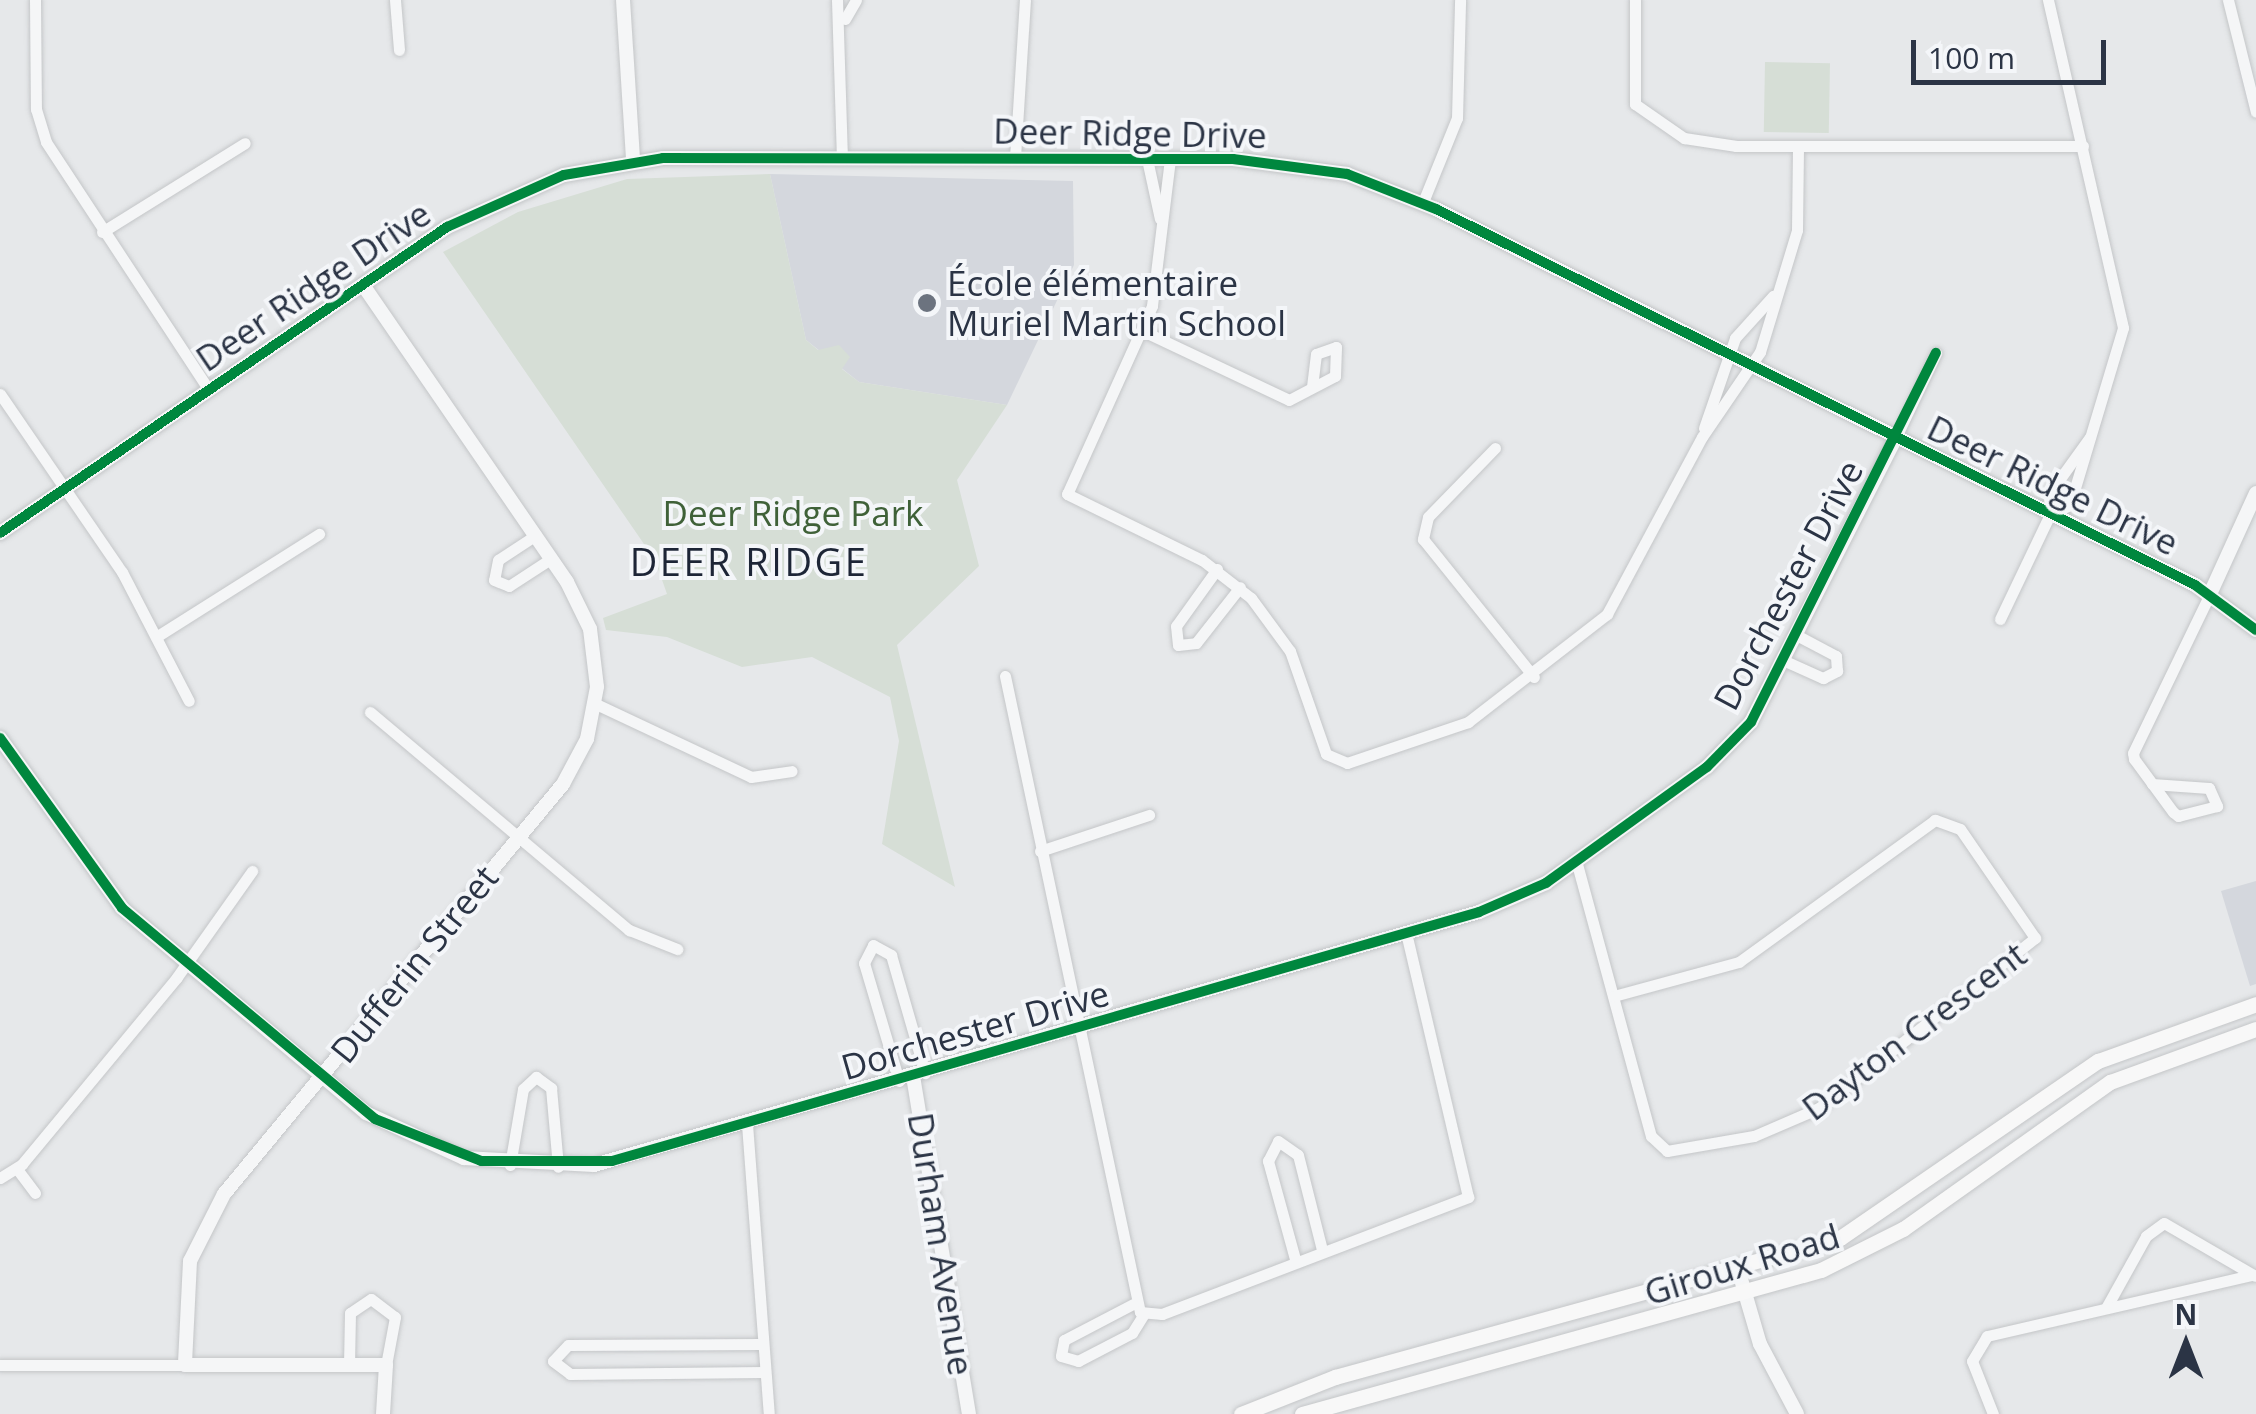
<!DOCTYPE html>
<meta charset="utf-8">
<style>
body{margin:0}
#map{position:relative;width:2256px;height:1414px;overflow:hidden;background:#e6e8ea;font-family:"Open Sans",sans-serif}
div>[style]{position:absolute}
.built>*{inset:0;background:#d4d7dd}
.green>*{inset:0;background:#d6ded6;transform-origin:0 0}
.roads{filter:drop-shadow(0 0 2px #c4c6c8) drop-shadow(0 0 2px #c4c6c8)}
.minor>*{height:11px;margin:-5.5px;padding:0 5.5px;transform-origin:5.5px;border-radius:5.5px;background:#f5f6f7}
.tertiary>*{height:14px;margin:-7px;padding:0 7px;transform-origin:7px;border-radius:7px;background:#f5f6f7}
.secondary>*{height:15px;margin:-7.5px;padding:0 7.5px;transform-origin:7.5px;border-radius:7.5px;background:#f8f8f8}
.cycleway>*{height:10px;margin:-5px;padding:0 5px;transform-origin:5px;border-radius:5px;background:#00873e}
.dots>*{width:28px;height:28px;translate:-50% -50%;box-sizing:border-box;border:5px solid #f4f6f9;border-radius:50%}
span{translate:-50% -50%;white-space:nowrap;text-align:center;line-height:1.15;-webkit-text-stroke:8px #f4f6f9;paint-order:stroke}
.street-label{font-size:35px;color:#2b3445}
.poi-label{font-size:35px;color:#2b3445}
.left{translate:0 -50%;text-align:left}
.park-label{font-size:35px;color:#3f6138}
.neighbourhood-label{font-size:38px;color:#1d2536;letter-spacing:2.5px}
.north{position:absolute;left:2136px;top:1294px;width:100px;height:100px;-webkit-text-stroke:8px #f4f6f9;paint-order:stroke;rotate:0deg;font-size:28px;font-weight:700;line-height:40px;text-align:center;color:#2b3445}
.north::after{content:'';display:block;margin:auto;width:35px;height:45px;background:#2b3445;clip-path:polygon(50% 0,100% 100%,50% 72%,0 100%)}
.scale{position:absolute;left:1911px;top:40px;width:195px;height:45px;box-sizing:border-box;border:5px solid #2b3445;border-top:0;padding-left:12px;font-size:30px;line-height:35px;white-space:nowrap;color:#2b3445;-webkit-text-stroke:8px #f4f6f9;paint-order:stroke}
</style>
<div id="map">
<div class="built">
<i style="clip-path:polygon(770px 174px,1073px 181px,1074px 265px,1007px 405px,859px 382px,806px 340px)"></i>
<i style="clip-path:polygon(2256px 881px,2256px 984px,2250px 986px,2221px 891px)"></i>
</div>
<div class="green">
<i style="left:1765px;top:62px;width:65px;height:70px;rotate:1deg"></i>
<i style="clip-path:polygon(770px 174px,806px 340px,818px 350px,839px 345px,850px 357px,842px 369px,859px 382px,1007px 405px,957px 480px,979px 566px,897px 645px,955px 887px,882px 844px,899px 741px,890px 697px,812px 657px,742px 667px,667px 637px,606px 630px,603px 618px,667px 594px,655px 560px,443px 252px,518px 212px,627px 179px)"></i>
</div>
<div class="roads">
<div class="minor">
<i style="left:35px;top:0;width:109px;rotate:89.5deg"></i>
<i style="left:36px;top:109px;width:34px;rotate:73deg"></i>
<i style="left:46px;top:142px;width:297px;rotate:56.7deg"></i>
<i style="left:395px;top:0;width:50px;rotate:85.4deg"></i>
<i style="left:837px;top:0;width:158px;rotate:88.2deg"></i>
<i style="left:1635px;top:0;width:104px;rotate:90deg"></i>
<i style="left:1635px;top:104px;width:60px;rotate:34.8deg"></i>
<i style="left:1684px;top:138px;width:53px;rotate:8.7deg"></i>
<i style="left:1736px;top:146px;width:347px"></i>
<i style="left:2048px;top:0;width:336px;rotate:77.1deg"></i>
<i style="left:2123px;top:328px;width:185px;rotate:106.7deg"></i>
<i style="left:2070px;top:505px;width:22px;rotate:156deg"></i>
<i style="left:2228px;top:0;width:115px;rotate:76deg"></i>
<i style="left:845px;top:19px;width:22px;rotate:-60deg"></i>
<i style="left:1015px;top:158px;width:158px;rotate:-86.4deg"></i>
<i style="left:1147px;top:159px;width:61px;rotate:77.8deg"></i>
<i style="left:1170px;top:159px;width:148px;rotate:97deg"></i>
<i style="left:1152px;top:306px;width:206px;rotate:114.3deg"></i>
<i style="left:1067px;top:494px;width:150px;rotate:26.1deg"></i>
<i style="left:1202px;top:560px;width:62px;rotate:37.8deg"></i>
<i style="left:1251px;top:598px;width:66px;rotate:53.7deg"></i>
<i style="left:1290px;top:651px;width:109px;rotate:70.7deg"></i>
<i style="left:1326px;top:754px;width:23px;rotate:23deg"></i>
<i style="left:1347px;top:763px;width:128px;rotate:-18.7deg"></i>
<i style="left:1468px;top:722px;width:176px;rotate:-37.8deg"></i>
<i style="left:1607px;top:614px;width:201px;rotate:-61.8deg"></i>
<i style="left:1702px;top:437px;width:103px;rotate:-55.7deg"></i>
<i style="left:1760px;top:352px;width:127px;rotate:-73.1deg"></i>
<i style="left:1797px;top:230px;width:84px;rotate:-89.3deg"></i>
<i style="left:1423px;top:202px;width:91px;rotate:-68deg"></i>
<i style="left:1457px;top:118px;width:118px;rotate:-88.5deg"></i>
<i style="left:102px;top:232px;width:168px;rotate:-31.9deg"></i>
<i style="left:1143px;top:331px;width:161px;rotate:25.3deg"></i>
<i style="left:1289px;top:400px;width:52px;rotate:-27.6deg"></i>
<i style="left:1335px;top:376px;width:29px;rotate:-88deg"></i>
<i style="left:1336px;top:347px;width:21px;rotate:161deg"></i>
<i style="left:1316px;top:354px;width:31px;rotate:97deg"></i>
<i style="left:0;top:394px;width:216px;rotate:55.6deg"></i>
<i style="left:122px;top:572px;width:145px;rotate:62.6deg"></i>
<i style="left:1704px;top:428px;width:95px;rotate:-71deg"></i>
<i style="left:1735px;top:338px;width:57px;rotate:-47.9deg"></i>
<i style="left:1896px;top:437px;width:93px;rotate:-64.5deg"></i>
<i style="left:1495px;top:448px;width:96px;rotate:134.2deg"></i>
<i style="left:1428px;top:517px;width:23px;rotate:103deg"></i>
<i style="left:1423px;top:539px;width:177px;rotate:51.2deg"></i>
<i style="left:2050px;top:514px;width:20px;rotate:-93deg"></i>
<i style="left:2049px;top:494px;width:70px;rotate:-54.3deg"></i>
<i style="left:536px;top:535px;width:45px;rotate:146.7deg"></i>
<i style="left:498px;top:560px;width:20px;rotate:101deg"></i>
<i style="left:494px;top:580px;width:16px;rotate:22deg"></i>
<i style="left:509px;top:586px;width:51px;rotate:-33.1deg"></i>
<i style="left:1217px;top:569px;width:70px;rotate:125.7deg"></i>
<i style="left:1176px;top:626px;width:19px;rotate:84deg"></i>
<i style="left:1178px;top:645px;width:18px;rotate:-6deg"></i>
<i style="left:1196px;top:643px;width:71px;rotate:-51.8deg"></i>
<i style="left:2000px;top:619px;width:116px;rotate:-64.5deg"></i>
<i style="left:156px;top:637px;width:193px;rotate:-32.3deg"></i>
<i style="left:1785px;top:661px;width:42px;rotate:24.1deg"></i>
<i style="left:1823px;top:678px;width:16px;rotate:-27deg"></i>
<i style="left:1837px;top:671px;width:15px;rotate:-94deg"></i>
<i style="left:1836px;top:656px;width:43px;rotate:-152.2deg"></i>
<i style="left:1005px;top:676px;width:650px;rotate:78.02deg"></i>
<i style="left:1140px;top:1312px;width:22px;rotate:5deg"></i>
<i style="left:1162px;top:1314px;width:328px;rotate:-20.9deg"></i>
<i style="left:1468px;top:1197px;width:271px;rotate:-103.2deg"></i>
<i style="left:596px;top:704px;width:171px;rotate:25.2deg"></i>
<i style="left:751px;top:777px;width:41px;rotate:-8.3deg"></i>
<i style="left:370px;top:712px;width:339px;rotate:40.1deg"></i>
<i style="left:629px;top:930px;width:52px;rotate:21.6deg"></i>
<i style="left:2152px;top:784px;width:57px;rotate:4deg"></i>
<i style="left:2209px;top:788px;width:20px;rotate:66deg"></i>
<i style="left:2217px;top:806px;width:40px;rotate:165.6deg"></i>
<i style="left:2178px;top:816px;width:6px;rotate:-141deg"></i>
<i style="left:2173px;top:812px;width:66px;rotate:-126.3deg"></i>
<i style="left:2134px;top:759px;width:6px;rotate:-99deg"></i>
<i style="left:2133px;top:753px;width:177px;rotate:-64.2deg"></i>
<i style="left:1040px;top:851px;width:115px;rotate:-18.3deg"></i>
<i style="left:1577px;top:864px;width:282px;rotate:74.8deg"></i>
<i style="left:1651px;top:1136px;width:22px;rotate:43deg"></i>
<i style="left:1667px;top:1151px;width:88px;rotate:-9.8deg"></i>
<i style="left:1754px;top:1136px;width:71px;rotate:-23.3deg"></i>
<i style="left:1819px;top:1108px;width:275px;rotate:-38.2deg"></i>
<i style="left:2035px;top:938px;width:132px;rotate:-124.5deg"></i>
<i style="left:1960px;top:829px;width:27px;rotate:-160deg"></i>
<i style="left:1935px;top:820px;width:242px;rotate:144.1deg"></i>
<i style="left:1739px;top:962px;width:130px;rotate:164.8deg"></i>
<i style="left:899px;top:1081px;width:123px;rotate:-106.5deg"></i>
<i style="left:864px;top:963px;width:20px;rotate:-63deg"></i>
<i style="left:873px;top:945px;width:21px;rotate:29deg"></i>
<i style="left:891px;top:955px;width:123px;rotate:73.9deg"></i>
<i style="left:747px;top:1124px;width:291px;rotate:85.7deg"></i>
<i style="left:510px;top:1165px;width:77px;rotate:-80.3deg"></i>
<i style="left:523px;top:1089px;width:18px;rotate:-43deg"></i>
<i style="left:536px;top:1077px;width:19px;rotate:36deg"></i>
<i style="left:551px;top:1088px;width:79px;rotate:84.9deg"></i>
<i style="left:17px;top:1169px;width:30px;rotate:53deg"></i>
<i style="left:0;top:1178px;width:26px;rotate:-32deg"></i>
<i style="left:22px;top:1164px;width:243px;rotate:-50.3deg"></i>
<i style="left:177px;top:977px;width:130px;rotate:-54.7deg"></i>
<i style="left:1295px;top:1259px;width:102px;rotate:-105.4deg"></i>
<i style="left:1268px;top:1161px;width:22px;rotate:-63deg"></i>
<i style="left:1278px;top:1141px;width:24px;rotate:35deg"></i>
<i style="left:1298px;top:1155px;width:98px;rotate:75.8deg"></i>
<i style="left:1133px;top:1304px;width:78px;rotate:152.4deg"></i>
<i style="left:1064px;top:1340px;width:16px;rotate:101deg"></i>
<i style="left:1061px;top:1356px;width:18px;rotate:16deg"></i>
<i style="left:1078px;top:1361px;width:61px;rotate:-27.4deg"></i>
<i style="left:1132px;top:1333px;width:22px;rotate:-58deg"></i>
<i style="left:2106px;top:1308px;width:82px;rotate:-60.9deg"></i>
<i style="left:2146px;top:1236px;width:22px;rotate:-36deg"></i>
<i style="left:2164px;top:1223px;width:105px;rotate:30.2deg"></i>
<i style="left:761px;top:1344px;width:193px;rotate:179.7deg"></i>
<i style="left:568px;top:1345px;width:22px;rotate:133deg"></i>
<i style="left:553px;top:1361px;width:21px;rotate:37deg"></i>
<i style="left:570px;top:1374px;width:194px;rotate:-0.6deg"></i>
<i style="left:0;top:1365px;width:185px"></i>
<i style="left:349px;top:1365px;width:52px;rotate:-88.9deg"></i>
<i style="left:350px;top:1313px;width:25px;rotate:-34deg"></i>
<i style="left:371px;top:1299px;width:30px;rotate:37deg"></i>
<i style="left:395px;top:1317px;width:49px;rotate:100.6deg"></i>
<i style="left:1993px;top:1414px;width:57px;rotate:-111.6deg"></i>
<i style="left:1972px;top:1361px;width:29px;rotate:-59deg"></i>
<i style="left:1987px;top:1336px;width:272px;rotate:-13deg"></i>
</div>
<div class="tertiary">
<i style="left:623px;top:0;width:160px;rotate:86.4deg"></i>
<i style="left:363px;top:285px;width:360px;rotate:55.5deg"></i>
<i style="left:567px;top:582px;width:52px;rotate:63.9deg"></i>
<i style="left:590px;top:629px;width:58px;rotate:83.1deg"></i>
<i style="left:597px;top:687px;width:53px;rotate:100.9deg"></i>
<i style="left:587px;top:739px;width:51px;rotate:118.1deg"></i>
<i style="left:563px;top:784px;width:532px;rotate:129.58deg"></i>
<i style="left:224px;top:1194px;width:75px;rotate:116.9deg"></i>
<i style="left:190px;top:1261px;width:104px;rotate:92.8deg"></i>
<i style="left:185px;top:1365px;width:201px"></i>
<i style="left:386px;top:1365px;width:49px;rotate:93.5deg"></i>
<i style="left:0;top:533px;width:542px;rotate:-34.39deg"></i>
<i style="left:447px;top:227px;width:128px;rotate:-24deg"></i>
<i style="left:564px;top:175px;width:100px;rotate:-9.7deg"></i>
<i style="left:663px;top:158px;width:570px;rotate:0.1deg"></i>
<i style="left:1233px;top:159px;width:115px;rotate:7.5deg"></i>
<i style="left:1347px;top:174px;width:96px;rotate:21.5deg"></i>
<i style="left:1436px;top:209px;width:847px;rotate:26.35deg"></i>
<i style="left:2195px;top:585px;width:76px;rotate:36.4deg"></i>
<i style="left:2210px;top:594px;width:111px;rotate:-65.5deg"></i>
<i style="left:0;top:738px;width:209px;rotate:54.3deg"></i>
<i style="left:122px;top:908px;width:319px;rotate:40deg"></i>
<i style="left:366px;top:1113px;width:108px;rotate:24.7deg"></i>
<i style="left:464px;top:1158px;width:130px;rotate:3.1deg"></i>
<i style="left:594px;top:1165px;width:920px;rotate:-15.95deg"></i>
<i style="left:1479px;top:912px;width:73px;rotate:-23.4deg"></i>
<i style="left:1546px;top:883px;width:198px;rotate:-35.8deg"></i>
<i style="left:1707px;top:767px;width:63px;rotate:-45.6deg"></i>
<i style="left:1751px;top:722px;width:320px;rotate:-63deg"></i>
<i style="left:913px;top:1076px;width:343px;rotate:80.6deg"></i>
<i style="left:1738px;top:1269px;width:78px;rotate:73.7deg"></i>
<i style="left:1760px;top:1344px;width:79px;rotate:62.1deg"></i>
</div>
<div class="secondary">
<i style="left:1241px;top:1414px;width:101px;rotate:-21.5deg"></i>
<i style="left:1335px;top:1377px;width:524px;rotate:-15.39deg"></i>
<i style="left:1840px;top:1238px;width:313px;rotate:-34.5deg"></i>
<i style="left:2098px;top:1061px;width:168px;rotate:-19.8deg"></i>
<i style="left:1302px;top:1414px;width:539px;rotate:-15.51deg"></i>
<i style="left:1821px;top:1270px;width:92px;rotate:-26.6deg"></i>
<i style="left:1903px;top:1229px;width:254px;rotate:-35.4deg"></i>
<i style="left:2110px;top:1082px;width:155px;rotate:-20deg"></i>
</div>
</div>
<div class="cycleway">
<i style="left:0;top:533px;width:542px;rotate:-34.39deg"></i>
<i style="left:447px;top:227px;width:128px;rotate:-24deg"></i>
<i style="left:564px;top:175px;width:100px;rotate:-9.7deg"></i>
<i style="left:663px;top:158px;width:570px;rotate:0.1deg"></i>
<i style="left:1233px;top:159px;width:115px;rotate:7.5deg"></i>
<i style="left:1347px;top:174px;width:96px;rotate:21.5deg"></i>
<i style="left:1436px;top:209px;width:847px;rotate:26.35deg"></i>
<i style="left:2195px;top:585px;width:76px;rotate:36.4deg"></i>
<i style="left:0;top:738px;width:209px;rotate:54.3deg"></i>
<i style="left:122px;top:908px;width:329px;rotate:39.8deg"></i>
<i style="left:375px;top:1119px;width:114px;rotate:21.6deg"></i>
<i style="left:481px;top:1161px;width:131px"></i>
<i style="left:612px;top:1161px;width:902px;rotate:-16.02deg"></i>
<i style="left:1479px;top:912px;width:73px;rotate:-23.4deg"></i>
<i style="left:1546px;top:883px;width:198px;rotate:-35.8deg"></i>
<i style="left:1707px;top:767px;width:63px;rotate:-45.6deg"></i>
<i style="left:1751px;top:722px;width:413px;rotate:-63.4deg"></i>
</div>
<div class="dots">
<i style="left:927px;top:303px;background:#6c737f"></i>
</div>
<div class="street-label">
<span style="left:1130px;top:133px;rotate:1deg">Deer Ridge Drive</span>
<span style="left:313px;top:286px;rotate:-34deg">Deer Ridge Drive</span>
<span style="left:2053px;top:485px;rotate:26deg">Deer Ridge Drive</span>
<span style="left:1788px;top:585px;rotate:-62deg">Dorchester Drive</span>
<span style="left:414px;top:964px;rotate:-51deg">Dufferin Street</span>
<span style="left:975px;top:1030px;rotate:-16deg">Dorchester Drive</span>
<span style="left:1914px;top:1031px;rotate:-37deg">Dayton Crescent</span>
<span style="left:941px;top:1244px;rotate:81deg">Durham Avenue</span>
<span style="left:1742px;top:1264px;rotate:-17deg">Giroux Road</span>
</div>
<div class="poi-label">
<span class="left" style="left:947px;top:303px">École élémentaire<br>Muriel Martin School</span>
</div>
<div class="park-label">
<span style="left:793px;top:513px">Deer Ridge Park</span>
</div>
<div class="neighbourhood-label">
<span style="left:749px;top:562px">DEER RIDGE</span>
</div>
<div class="north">N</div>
<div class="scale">100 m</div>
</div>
